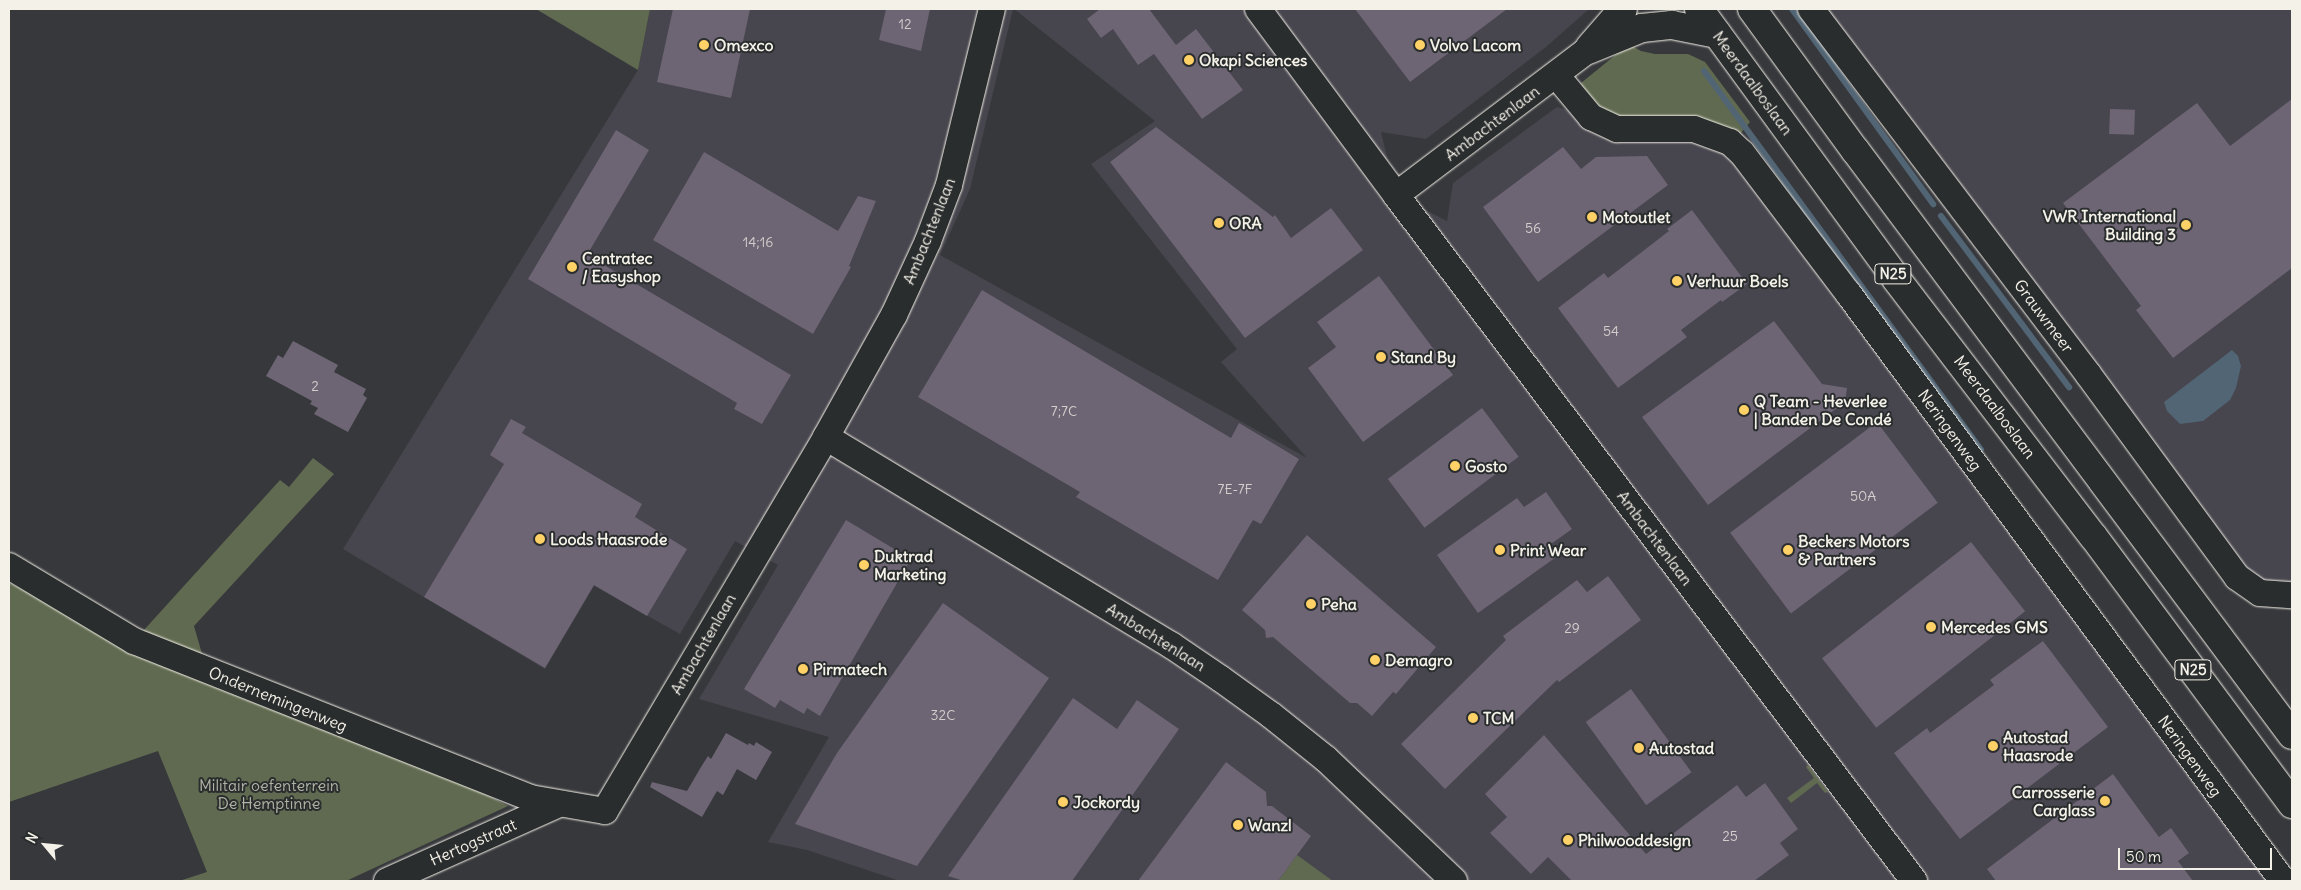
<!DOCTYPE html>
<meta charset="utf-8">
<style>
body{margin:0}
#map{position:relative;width:2301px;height:890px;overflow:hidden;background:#37383c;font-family:Delius,sans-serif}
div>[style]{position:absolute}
.built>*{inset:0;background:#47454d}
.green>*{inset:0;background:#606a50}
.water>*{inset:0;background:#526575}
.stream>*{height:6px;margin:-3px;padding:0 3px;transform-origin:3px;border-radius:3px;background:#526575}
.building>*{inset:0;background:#6d6474;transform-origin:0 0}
.roads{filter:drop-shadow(0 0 1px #f4f1e8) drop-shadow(0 0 1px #f4f1e8)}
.minor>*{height:26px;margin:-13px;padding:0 13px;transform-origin:13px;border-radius:13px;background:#2a2d2e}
.highway>*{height:28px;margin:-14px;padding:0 14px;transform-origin:14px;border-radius:14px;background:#2a2d2e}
.dots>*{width:14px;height:14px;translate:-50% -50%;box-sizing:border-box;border:2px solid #2a2d2e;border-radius:50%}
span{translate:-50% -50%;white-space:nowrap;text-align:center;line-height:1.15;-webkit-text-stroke:4px #2a2d2e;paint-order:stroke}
.number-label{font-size:14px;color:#d2cecb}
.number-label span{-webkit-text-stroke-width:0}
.shield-label span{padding:1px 4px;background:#2a2d2e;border:1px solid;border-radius:4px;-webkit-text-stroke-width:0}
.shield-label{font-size:15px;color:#f4f1e8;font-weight:700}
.poi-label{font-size:16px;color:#f4f1e8;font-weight:700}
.left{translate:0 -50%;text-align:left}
.right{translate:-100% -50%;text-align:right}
.street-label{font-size:16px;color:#f4f1e8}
.park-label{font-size:16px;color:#b1b4a4}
.frame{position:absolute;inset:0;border:10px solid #f4f1e8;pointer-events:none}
.north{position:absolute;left:20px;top:820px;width:50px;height:50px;-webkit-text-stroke:4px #2a2d2e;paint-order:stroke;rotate:298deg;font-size:14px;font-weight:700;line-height:20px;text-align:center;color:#f4f1e8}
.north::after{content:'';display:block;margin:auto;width:18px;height:22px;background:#f4f1e8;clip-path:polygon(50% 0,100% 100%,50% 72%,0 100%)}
.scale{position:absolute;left:2118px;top:848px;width:154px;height:22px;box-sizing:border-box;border:2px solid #f4f1e8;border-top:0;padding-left:6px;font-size:15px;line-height:18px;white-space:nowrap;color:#f4f1e8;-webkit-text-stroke:4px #2a2d2e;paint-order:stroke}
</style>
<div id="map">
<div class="built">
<i style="clip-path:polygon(650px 9px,1013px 9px,970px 189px,940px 255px,1307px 458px,1221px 362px,1237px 349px,1091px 164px,1155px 121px,1014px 9px,1589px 9px,1546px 47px,1426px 139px,1381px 132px,1396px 195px,1447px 221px,1453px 183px,1557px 107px,1591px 117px,1730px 142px,2283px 881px,900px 881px,807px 850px,768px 842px,829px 737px,699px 699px,778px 565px,735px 541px,680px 634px,594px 586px,545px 669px,343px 549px,638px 70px)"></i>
<i style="clip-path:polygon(1821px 9px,2292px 9px,2292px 595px,2260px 593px)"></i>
</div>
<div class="green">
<i style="clip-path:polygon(536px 9px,650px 9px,638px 70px)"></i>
<i style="clip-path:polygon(1629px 44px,1641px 51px,1655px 54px,1688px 54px,1705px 62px,1750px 122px,1740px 134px,1591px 117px,1581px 83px)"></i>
<i style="clip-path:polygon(313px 458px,334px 474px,194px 626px,207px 671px,445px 773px,508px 806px,346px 881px,179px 881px,207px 872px,158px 751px,9px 802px,9px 583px,134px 641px,280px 480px,289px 487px)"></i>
<i style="clip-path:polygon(1808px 765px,1828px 792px,1825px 793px,1817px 783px,1791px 803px,1787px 798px,1814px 778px,1806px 767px)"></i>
<i style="clip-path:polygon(1297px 855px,1333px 881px,1278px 881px)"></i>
</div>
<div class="water">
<i style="clip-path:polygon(2232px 350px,2238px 356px,2241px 366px,2236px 388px,2230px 400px,2203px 421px,2180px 424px,2167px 411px,2164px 402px)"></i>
</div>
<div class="stream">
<i style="left:1792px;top:9px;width:241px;rotate:54.1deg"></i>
<i style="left:1704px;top:71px;width:469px;rotate:53.8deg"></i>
<i style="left:1941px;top:216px;width:214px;rotate:53.2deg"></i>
</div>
<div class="building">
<i style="clip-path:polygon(673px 9px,750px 9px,731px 98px,657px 82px)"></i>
<i style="clip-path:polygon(886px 9px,930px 9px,921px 51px,879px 40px)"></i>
<i style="clip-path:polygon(1100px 9px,1149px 9px,1176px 45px,1196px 29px,1243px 90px,1202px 119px,1154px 54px,1138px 65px,1113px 29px,1101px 38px,1087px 19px)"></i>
<i style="clip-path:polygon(1355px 9px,1507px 9px,1410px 82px)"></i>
<i style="clip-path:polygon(2292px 99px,2292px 268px,2173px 358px,2136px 310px,2141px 306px,2063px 203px,2197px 103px,2230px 146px)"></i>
<i style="left:2110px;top:109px;width:25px;height:25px;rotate:2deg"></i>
<i style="clip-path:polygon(1156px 127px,1273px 217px,1275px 215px,1291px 238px,1331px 208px,1363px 250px,1245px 338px,1110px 162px)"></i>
<i style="clip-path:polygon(616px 130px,649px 150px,587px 255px,791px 375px,762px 424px,734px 409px,737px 403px,528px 279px)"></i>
<i style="clip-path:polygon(1563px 147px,1581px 169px,1596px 157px,1647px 156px,1668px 185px,1538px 282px,1483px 207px)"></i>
<i style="clip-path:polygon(704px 152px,838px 231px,858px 196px,876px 201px,849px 266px,851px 267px,813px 334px,653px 240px)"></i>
<i style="clip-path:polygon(1692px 210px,1747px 284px,1722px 302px,1721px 300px,1681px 330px,1687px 337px,1618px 388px,1558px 308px,1604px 273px,1608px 278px,1669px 231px,1667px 229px)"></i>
<i style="clip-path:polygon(1379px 276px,1453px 375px,1363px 442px,1308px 368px,1336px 347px,1317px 322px)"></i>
<i style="clip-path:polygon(982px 290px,1231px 438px,1239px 423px,1299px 459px,1261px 524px,1253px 520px,1218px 580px,1076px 497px,1080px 492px,918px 397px)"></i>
<i style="clip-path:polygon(1774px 321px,1822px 384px,1847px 388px,1845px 402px,1708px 505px,1642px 417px)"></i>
<i style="clip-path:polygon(293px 341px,338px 365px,334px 372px,366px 389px,363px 395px,367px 398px,348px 432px,314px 414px,318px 408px,310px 404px,312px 401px,266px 376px,278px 355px,283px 358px)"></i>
<i style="left:1482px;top:408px;width:61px;height:118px;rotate:53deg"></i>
<i style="clip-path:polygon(511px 419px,526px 427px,522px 433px,642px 504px,635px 517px,687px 549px,647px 616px,594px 585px,545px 668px,424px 597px,504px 464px,490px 455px)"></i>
<i style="left:1877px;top:422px;width:101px;height:184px;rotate:53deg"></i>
<i style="clip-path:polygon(1546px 492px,1572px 529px,1551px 544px,1559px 555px,1478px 613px,1437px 555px,1517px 498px,1524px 507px)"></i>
<i style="clip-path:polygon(846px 520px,911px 559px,820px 716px,807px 708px,804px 714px,780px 700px,775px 708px,744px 689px)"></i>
<i style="clip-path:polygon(1307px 535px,1436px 647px,1396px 694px,1393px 692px,1372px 716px,1357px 703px,1350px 703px,1273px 637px,1266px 638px,1265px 630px,1242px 610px)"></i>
<i style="left:1971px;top:542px;width:88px;height:189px;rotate:52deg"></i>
<i style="clip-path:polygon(1608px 576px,1641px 620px,1559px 682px,1557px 680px,1445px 789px,1401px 744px,1506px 640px,1503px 636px,1577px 580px,1587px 592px)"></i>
<i style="clip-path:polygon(943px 603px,1049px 678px,917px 866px,795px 824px,837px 753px)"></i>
<i style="clip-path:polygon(2043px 641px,2108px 727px,1960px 839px,1894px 753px,1927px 728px,1930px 733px,1994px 685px,1990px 680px)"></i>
<i style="left:1631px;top:689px;width:103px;height:56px;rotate:54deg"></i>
<i style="clip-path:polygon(1073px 698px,1117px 729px,1137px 700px,1179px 729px,1072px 881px,964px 881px,948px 876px)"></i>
<i style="clip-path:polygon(726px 733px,748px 745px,749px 743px,754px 746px,756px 742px,772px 752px,756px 780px,737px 769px,723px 795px,717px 791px,702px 817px,650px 787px,652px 782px,687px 791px,701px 767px,708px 756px,711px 759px)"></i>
<i style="clip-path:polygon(1544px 735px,1646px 854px,1737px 785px,1746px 797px,1765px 783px,1798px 829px,1780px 843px,1789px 855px,1754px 881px,1572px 881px,1548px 857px,1531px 874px,1490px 833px,1507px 817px,1485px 794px)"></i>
<i style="clip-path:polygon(1226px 762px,1266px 792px,1267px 806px,1272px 806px,1311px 836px,1297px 855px,1278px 881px,1138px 881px)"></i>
<i style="clip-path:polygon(2113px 774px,2159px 837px,2171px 828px,2189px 853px,2178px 861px,2193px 881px,1996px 881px,1987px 869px)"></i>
</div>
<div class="roads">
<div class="minor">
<i style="left:1258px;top:9px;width:232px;rotate:53.4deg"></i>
<i style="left:1396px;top:195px;width:860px;rotate:52.94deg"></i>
<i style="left:1811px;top:9px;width:458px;rotate:52.8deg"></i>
<i style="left:2088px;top:374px;width:252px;rotate:53.7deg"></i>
<i style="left:2237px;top:577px;width:28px;rotate:35deg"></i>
<i style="left:2260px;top:593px;width:32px;rotate:4deg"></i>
<i style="left:1556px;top:75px;width:55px;rotate:50.2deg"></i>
<i style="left:1591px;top:117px;width:29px;rotate:25deg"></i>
<i style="left:1617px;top:129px;width:77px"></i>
<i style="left:1694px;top:129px;width:38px;rotate:20deg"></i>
<i style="left:1730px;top:142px;width:16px;rotate:43deg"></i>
<i style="left:1742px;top:153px;width:176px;rotate:52.9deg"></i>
<i style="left:1848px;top:293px;width:731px;rotate:53.51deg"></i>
<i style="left:1396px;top:195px;width:241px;rotate:-37.1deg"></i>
<i style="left:826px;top:437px;width:403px;rotate:31.1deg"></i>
<i style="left:1171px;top:645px;width:60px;rotate:34.2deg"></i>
<i style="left:1221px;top:679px;width:62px;rotate:35.8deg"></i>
<i style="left:1271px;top:715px;width:70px;rotate:38.7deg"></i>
<i style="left:1326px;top:759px;width:177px;rotate:43.6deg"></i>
<i style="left:9px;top:566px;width:146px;rotate:31deg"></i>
<i style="left:134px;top:641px;width:426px;rotate:21.6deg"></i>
<i style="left:530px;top:798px;width:76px;rotate:9.8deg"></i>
<i style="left:605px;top:811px;width:434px;rotate:-59.4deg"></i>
<i style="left:826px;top:437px;width:140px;rotate:-60.9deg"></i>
<i style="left:894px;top:315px;width:81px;rotate:-65.3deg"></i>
<i style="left:928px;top:241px;width:60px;rotate:-69.4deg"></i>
<i style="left:949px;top:185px;width:181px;rotate:-76.3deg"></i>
<i style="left:387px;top:881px;width:188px;rotate:-24.1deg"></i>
</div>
<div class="highway">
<i style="left:1699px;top:9px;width:336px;rotate:53.8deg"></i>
<i style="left:1897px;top:280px;width:322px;rotate:52.6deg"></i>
<i style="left:2093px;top:536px;width:334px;rotate:53.4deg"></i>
<i style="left:1752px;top:9px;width:175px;rotate:53.9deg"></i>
<i style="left:1855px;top:150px;width:730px;rotate:53.24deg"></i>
<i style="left:1590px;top:47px;width:50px;rotate:-49deg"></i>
<i style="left:1588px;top:50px;width:58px;rotate:-22.2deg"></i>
<i style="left:1642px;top:28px;width:30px;rotate:-6deg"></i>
<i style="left:1672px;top:25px;width:46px;rotate:11.3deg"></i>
</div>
</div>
<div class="dots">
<i style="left:704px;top:45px;background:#ffd166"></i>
<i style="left:1420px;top:45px;background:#ffd166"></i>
<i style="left:1189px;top:60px;background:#ffd166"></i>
<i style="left:1592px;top:217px;background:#ffd166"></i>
<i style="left:1219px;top:223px;background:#ffd166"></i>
<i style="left:2186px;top:225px;background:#ffd166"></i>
<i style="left:572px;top:267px;background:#ffd166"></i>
<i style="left:1677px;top:281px;background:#ffd166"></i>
<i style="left:1381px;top:357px;background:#ffd166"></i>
<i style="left:1744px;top:410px;background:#ffd166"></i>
<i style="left:1455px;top:466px;background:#ffd166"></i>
<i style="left:540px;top:539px;background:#ffd166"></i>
<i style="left:1500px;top:550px;background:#ffd166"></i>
<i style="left:1788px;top:550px;background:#ffd166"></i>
<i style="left:864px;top:565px;background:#ffd166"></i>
<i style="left:1311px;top:604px;background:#ffd166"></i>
<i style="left:1931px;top:627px;background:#ffd166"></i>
<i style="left:1375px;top:660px;background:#ffd166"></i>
<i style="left:803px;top:669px;background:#ffd166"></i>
<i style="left:1473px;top:718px;background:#ffd166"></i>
<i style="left:1993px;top:746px;background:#ffd166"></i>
<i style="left:1639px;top:748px;background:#ffd166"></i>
<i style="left:2105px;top:801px;background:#ffd166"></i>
<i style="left:1063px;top:802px;background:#ffd166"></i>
<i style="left:1238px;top:825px;background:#ffd166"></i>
<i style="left:1568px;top:840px;background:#ffd166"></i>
</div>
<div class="number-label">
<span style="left:905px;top:24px">12</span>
<span style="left:1533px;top:228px">56</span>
<span style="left:758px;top:242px">14;16</span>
<span style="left:1611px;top:331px">54</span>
<span style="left:315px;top:386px">2</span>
<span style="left:1064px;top:411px">7;7C</span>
<span style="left:1235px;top:489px">7E-7F</span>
<span style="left:1863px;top:496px">50A</span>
<span style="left:1572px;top:628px">29</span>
<span style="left:943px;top:715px">32C</span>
<span style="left:1730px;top:836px">25</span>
</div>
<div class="shield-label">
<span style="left:1893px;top:274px">N25</span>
<span style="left:2193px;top:670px">N25</span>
</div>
<div class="poi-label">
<span class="left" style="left:714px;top:45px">Omexco</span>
<span class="left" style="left:1430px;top:45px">Volvo Lacom</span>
<span class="left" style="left:1199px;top:60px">Okapi Sciences</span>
<span class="right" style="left:2176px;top:225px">VWR International<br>Building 3</span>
<span class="left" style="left:1602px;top:217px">Motoutlet</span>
<span class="left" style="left:1229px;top:223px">ORA</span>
<span class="left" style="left:582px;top:267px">Centratec<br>/ Easyshop</span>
<span class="left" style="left:1687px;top:281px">Verhuur Boels</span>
<span class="left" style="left:1391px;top:357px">Stand By</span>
<span class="left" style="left:1754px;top:410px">Q Team - Heverlee<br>| Banden De Condé</span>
<span class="left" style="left:1465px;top:466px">Gosto</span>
<span class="left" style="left:550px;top:539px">Loods Haasrode</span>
<span class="left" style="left:1798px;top:550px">Beckers Motors<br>&amp; Partners</span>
<span class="left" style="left:1510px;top:550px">Print Wear</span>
<span class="left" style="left:874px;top:565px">Duktrad<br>Marketing</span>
<span class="left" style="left:1321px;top:604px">Peha</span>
<span class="left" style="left:1941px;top:627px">Mercedes GMS</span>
<span class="left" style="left:1385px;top:660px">Demagro</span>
<span class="left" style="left:813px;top:669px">Pirmatech</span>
<span class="left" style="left:1483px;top:718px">TCM</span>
<span class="left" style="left:2003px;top:746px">Autostad<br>Haasrode</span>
<span class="left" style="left:1649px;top:748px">Autostad</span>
<span class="right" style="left:2095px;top:801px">Carrosserie<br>Carglass</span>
<span class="left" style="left:1073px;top:802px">Jockordy</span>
<span class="left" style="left:1248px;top:825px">Wanzl</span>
<span class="left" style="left:1578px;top:840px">Philwooddesign</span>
</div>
<div class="street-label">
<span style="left:1753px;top:83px;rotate:54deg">Meerdaalboslaan</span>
<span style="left:1492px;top:123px;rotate:-37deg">Ambachtenlaan</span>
<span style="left:929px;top:231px;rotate:-68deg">Ambachtenlaan</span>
<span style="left:2044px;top:316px;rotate:53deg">Grauwmeer</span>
<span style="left:1995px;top:407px;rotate:53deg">Meerdaalboslaan</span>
<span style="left:1950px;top:430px;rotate:54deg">Neringenweg</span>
<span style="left:1655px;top:538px;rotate:53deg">Ambachtenlaan</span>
<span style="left:1156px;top:637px;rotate:32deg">Ambachtenlaan</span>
<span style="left:703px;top:644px;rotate:-60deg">Ambachtenlaan</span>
<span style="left:278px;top:699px;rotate:22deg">Ondernemingenweg</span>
<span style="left:2190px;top:756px;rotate:54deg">Neringenweg</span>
<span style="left:473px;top:842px;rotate:-24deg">Hertogstraat</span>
</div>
<div class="park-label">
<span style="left:269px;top:794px">Militair oefenterrein<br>De Hemptinne</span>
</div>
<div class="frame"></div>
<div class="north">N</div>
<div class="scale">50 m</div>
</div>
